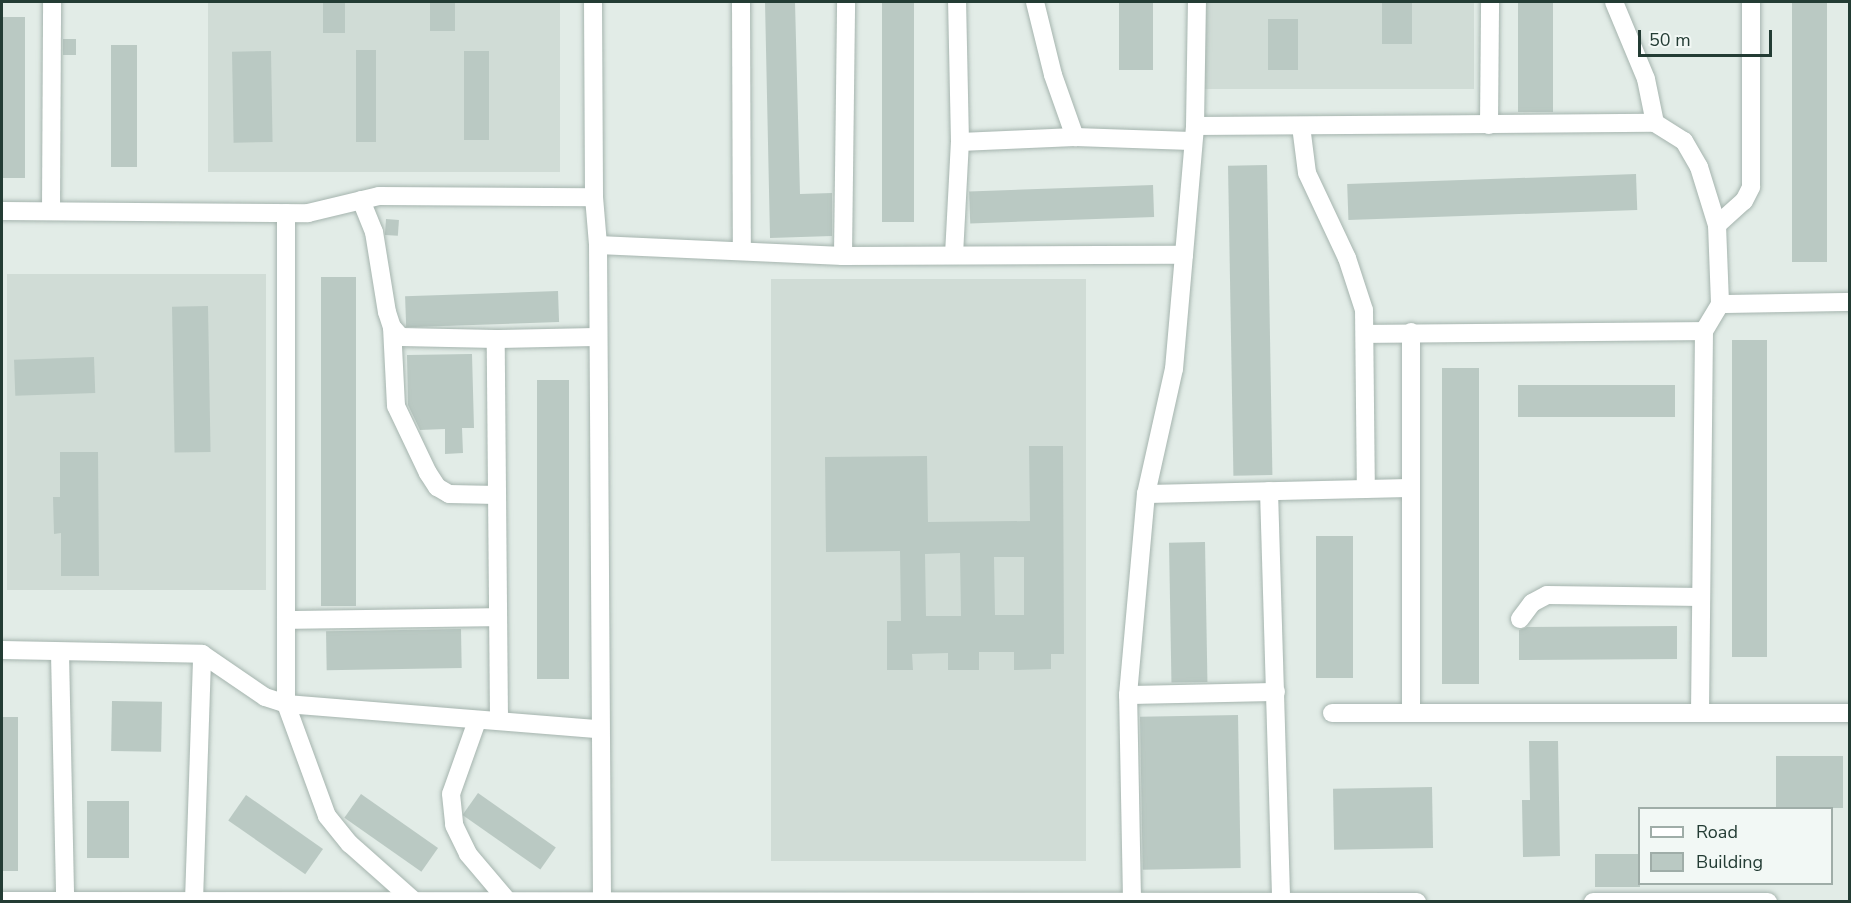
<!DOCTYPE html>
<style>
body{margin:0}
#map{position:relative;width:1851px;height:903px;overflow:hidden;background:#e2ece7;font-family:"Nunito Sans",sans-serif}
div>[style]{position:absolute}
.built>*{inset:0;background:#d0dcd6;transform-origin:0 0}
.building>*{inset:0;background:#bac9c3;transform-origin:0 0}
.roads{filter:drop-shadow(0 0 2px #a5b4ae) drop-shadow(0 0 2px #a5b4ae)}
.minor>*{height:18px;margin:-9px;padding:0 9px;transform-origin:9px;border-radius:9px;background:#fff}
span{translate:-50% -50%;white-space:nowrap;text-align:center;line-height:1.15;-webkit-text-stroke:4.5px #f2f8f5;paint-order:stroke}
.frame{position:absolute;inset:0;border:3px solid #233c34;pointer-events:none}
.legend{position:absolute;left:1638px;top:807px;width:195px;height:78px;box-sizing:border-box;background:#f2f8f5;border:2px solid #9fada8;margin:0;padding:8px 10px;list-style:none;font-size:18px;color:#233c34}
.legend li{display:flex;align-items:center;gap:12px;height:30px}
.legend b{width:30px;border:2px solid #9fada8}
.scale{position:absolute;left:1638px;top:30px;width:134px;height:27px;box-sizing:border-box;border:3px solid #233c34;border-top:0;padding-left:8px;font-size:18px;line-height:21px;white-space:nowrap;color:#233c34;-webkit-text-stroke:4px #f2f8f5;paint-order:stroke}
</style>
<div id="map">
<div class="built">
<i style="left:208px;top:2px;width:352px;height:170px"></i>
<i style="left:1199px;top:2px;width:275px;height:87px"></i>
<i style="left:7px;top:274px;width:259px;height:316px"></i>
<i style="left:1086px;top:279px;width:582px;height:315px;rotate:90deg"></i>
</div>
<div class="building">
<i style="left:323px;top:2px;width:22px;height:31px"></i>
<i style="left:430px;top:2px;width:25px;height:29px"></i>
<i style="clip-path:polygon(765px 2px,795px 2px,800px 194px,832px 193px,832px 236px,770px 238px)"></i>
<i style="left:882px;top:2px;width:32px;height:220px"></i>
<i style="left:1119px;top:2px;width:34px;height:68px"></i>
<i style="left:1382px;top:2px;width:30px;height:42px"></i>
<i style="left:1518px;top:2px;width:35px;height:110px"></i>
<i style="left:1792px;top:2px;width:35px;height:260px"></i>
<i style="left:2px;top:17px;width:23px;height:161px"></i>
<i style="left:1268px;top:19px;width:30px;height:51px"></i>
<i style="left:63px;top:39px;width:13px;height:16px"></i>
<i style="left:111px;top:45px;width:26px;height:122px"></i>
<i style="left:356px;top:50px;width:20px;height:92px"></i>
<i style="left:271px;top:51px;width:91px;height:39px;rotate:89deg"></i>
<i style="left:464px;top:51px;width:25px;height:89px"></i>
<i style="left:1267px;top:165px;width:310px;height:39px;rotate:89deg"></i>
<i style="left:1636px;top:174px;width:36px;height:289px;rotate:88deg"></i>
<i style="left:1153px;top:185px;width:32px;height:184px;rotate:88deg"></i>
<i style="left:386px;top:219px;width:13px;height:16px;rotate:4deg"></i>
<i style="left:321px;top:277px;width:35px;height:329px"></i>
<i style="left:558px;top:291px;width:31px;height:153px;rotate:88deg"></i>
<i style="left:208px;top:306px;width:146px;height:36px;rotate:89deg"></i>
<i style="left:1732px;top:340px;width:35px;height:317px"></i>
<i style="clip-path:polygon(472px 354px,474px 428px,462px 428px,463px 453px,445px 454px,445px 429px,420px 430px,408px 405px,407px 355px)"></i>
<i style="left:94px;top:357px;width:36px;height:80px;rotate:88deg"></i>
<i style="left:1442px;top:368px;width:37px;height:316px"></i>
<i style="left:537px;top:380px;width:32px;height:299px"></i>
<i style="left:1675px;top:385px;width:32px;height:157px;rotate:90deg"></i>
<i style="clip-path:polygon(evenodd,1029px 446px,1063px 446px,1064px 654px,1051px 654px,1051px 669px,1014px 670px,1014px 652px,979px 652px,979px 670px,948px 670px,948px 653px,912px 654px,913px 670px,887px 670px,887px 621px,901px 621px,900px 551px,826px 552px,825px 457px,927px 456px,928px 522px,1030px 521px,1029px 446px,960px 553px,961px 616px,926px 616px,925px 554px,960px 553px,1029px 446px,994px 557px,1024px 557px,1024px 615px,995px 615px,994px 557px)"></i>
<i style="clip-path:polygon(60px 452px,98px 452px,99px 576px,61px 576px,61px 533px,54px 534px,53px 497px,60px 497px)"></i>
<i style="left:1316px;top:536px;width:37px;height:142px"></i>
<i style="left:1205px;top:542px;width:140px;height:36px;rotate:89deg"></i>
<i style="clip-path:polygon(1677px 626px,1677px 659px,1519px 660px,1519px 630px,1527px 627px)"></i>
<i style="left:461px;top:629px;width:39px;height:135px;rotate:89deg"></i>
<i style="left:112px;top:701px;width:50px;height:50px;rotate:1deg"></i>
<i style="left:1238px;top:715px;width:153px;height:98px;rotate:89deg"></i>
<i style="left:2px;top:717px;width:16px;height:154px"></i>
<i style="clip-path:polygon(1529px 741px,1558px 741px,1560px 856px,1523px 857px,1522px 800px,1530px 800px)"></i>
<i style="left:1776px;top:756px;width:67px;height:52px"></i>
<i style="left:1432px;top:787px;width:61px;height:99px;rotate:89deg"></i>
<i style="left:478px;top:793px;width:95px;height:27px;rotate:35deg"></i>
<i style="left:361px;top:794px;width:94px;height:29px;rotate:35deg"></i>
<i style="left:246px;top:795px;width:94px;height:31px;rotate:35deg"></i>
<i style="left:87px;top:801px;width:42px;height:57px"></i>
<i style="left:1595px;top:854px;width:45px;height:33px"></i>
</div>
<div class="roads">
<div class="minor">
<i style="left:593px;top:2px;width:195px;rotate:89.7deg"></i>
<i style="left:594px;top:197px;width:48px;rotate:85.2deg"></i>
<i style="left:598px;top:245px;width:657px;rotate:89.65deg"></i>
<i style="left:741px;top:2px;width:247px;rotate:89.8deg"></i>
<i style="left:1035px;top:2px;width:75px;rotate:76.1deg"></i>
<i style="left:1053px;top:75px;width:66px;rotate:70.5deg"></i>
<i style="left:1614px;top:2px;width:83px;rotate:67.4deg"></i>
<i style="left:1646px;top:79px;width:45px;rotate:78.4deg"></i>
<i style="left:1489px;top:125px;width:123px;rotate:-89.5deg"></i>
<i style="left:1195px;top:126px;width:460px;rotate:-0.4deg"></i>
<i style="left:1655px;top:123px;width:34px;rotate:32deg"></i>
<i style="left:1684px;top:141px;width:30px;rotate:60deg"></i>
<i style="left:1699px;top:167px;width:61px;rotate:72.8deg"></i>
<i style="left:1717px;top:225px;width:79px;rotate:87.8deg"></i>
<i style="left:1720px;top:304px;width:130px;rotate:-0.9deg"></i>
<i style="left:1301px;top:126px;width:47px;rotate:82.7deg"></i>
<i style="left:1307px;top:173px;width:94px;rotate:64.8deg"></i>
<i style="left:1347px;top:258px;width:55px;rotate:71.9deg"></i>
<i style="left:1364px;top:310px;width:179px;rotate:89.4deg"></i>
<i style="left:960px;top:142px;width:115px;rotate:-2.5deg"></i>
<i style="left:1075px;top:137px;width:116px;rotate:2deg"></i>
<i style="left:361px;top:200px;width:35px;rotate:68deg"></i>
<i style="left:374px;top:232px;width:81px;rotate:80.8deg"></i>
<i style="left:387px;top:312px;width:16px;rotate:72deg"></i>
<i style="left:392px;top:327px;width:13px;rotate:48deg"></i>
<i style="left:401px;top:337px;width:95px;rotate:1.2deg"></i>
<i style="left:2px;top:211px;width:306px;rotate:0.4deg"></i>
<i style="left:308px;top:213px;width:73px;rotate:-13.5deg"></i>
<i style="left:379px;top:196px;width:215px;rotate:0.3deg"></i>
<i style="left:51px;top:211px;width:209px;rotate:-89.7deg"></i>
<i style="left:286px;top:213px;width:491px;rotate:90deg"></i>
<i style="left:286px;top:704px;width:119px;rotate:69.9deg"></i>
<i style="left:327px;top:816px;width:36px;rotate:51deg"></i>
<i style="left:350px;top:844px;width:84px;rotate:41.6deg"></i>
<i style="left:1717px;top:225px;width:36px;rotate:-42deg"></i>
<i style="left:1744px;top:201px;width:16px;rotate:-63deg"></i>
<i style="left:1751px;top:187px;width:185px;rotate:-90deg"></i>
<i style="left:598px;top:245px;width:245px;rotate:2.6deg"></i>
<i style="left:843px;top:256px;width:341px;rotate:-0.2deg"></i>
<i style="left:1184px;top:255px;width:129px;rotate:-85.1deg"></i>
<i style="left:1195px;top:126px;width:124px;rotate:-89.1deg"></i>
<i style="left:954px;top:255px;width:113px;rotate:-87deg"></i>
<i style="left:960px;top:142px;width:140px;rotate:-91.2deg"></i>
<i style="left:843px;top:256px;width:254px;rotate:-89.3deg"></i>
<i style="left:392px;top:327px;width:79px;rotate:87.1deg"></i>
<i style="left:396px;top:406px;width:74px;rotate:64.5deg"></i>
<i style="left:428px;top:473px;width:17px;rotate:57deg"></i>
<i style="left:437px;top:487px;width:14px;rotate:30deg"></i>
<i style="left:449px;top:494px;width:48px;rotate:1.2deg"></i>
<i style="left:1411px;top:332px;width:381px;rotate:90deg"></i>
<i style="left:1366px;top:334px;width:338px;rotate:-0.5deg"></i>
<i style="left:1269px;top:491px;width:408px;rotate:88.3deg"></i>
<i style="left:1146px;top:494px;width:265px;rotate:-1.3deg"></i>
<i style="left:1520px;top:619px;width:20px;rotate:-53deg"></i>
<i style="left:1532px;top:603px;width:17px;rotate:-28deg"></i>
<i style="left:1547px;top:595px;width:154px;rotate:0.7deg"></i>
<i style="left:286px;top:620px;width:212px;rotate:-0.8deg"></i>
<i style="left:2px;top:650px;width:200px;rotate:1.1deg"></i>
<i style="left:202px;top:654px;width:76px;rotate:34.3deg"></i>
<i style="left:265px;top:697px;width:22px;rotate:18deg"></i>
<i style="left:286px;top:704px;width:314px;rotate:4.6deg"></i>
<i style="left:60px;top:653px;width:248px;rotate:88.8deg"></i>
<i style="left:1128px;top:695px;width:148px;rotate:-1.2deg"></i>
<i style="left:1332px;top:713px;width:518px"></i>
<i style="left:1700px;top:713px;width:382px;rotate:-89.4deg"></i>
<i style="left:1704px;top:331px;width:31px;rotate:-59deg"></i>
<i style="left:499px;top:720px;width:381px;rotate:-90.5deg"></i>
<i style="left:496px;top:339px;width:102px;rotate:-1.1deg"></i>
<i style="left:477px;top:721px;width:77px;rotate:109.6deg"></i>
<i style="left:451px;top:794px;width:31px;rotate:84deg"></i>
<i style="left:454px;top:825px;width:32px;rotate:64deg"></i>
<i style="left:468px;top:854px;width:60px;rotate:49.7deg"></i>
<i style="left:1132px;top:899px;width:204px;rotate:-91.1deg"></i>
<i style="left:1128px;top:695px;width:202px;rotate:-84.9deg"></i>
<i style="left:1146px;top:494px;width:128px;rotate:-77.4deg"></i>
<i style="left:1174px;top:369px;width:114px;rotate:-85deg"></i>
<i style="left:2px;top:901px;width:1415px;rotate:0.04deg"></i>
<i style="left:194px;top:901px;width:247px;rotate:-88.1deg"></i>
<i style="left:1593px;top:902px;width:175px"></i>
</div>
</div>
<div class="frame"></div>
<ul class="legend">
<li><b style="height:8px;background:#fff"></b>Road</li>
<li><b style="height:16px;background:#bac9c3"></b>Building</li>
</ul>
<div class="scale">50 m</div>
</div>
